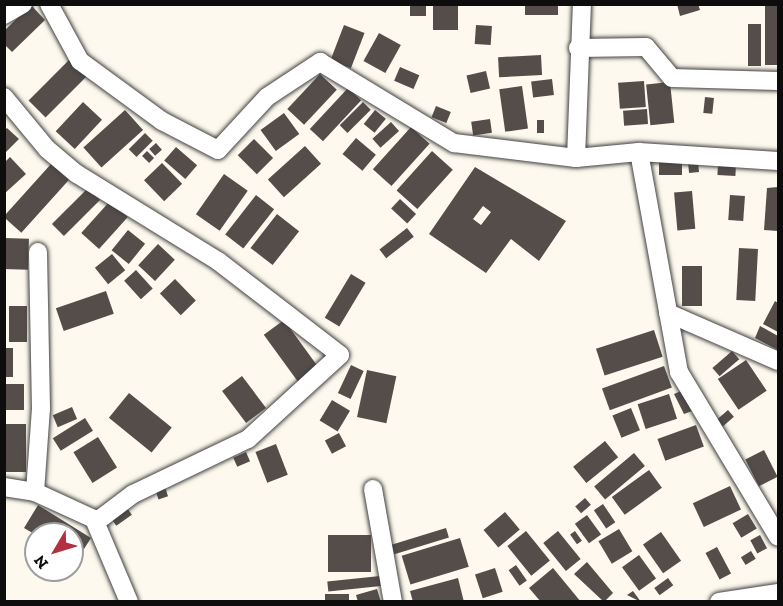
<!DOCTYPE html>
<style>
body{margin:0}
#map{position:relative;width:783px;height:606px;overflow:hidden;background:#fef9ee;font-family:"Zilla Slab",serif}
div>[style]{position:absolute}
.building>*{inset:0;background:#554d4a;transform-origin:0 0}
.roads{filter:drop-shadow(0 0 2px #404040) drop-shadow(0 0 2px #404040)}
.minor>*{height:18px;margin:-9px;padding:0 9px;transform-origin:9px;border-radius:9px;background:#fff}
span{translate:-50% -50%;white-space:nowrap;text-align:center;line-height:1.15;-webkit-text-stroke:6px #fff;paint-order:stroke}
.frame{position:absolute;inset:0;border:6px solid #0d0d0d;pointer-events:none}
.north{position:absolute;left:24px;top:522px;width:60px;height:60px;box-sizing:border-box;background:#fff;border:2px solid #9e9e9e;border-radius:50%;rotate:232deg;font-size:16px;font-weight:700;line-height:24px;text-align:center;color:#0d0d0d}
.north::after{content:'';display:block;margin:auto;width:21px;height:27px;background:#b23042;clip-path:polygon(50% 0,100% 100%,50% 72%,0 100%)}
</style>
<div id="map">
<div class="building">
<i style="left:410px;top:4px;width:16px;height:12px"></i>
<i style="left:433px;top:4px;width:25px;height:26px"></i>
<i style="left:525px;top:4px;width:33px;height:11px"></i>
<i style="clip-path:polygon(677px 4px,698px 4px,700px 10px,680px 16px)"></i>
<i style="left:765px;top:4px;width:13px;height:61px"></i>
<i style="clip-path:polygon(31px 5px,45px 20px,12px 52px,4px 44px,4px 31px)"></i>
<i style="left:748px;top:24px;width:13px;height:42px"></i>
<i style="left:344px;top:25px;width:22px;height:38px;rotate:21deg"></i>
<i style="left:476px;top:25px;width:16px;height:19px;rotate:4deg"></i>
<i style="left:379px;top:33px;width:25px;height:32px;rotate:29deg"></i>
<i style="left:541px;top:55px;width:20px;height:43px;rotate:87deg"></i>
<i style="left:71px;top:58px;width:24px;height:60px;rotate:45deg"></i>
<i style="left:400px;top:67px;width:21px;height:15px;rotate:23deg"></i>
<i style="left:486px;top:71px;width:18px;height:20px;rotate:77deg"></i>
<i style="left:320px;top:74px;width:23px;height:48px;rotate:43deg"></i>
<i style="left:552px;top:79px;width:16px;height:21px;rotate:83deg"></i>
<i style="left:644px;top:81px;width:26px;height:26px;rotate:86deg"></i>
<i style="left:670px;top:82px;width:41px;height:24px;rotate:84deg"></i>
<i style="left:522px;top:86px;width:43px;height:23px;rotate:82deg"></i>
<i style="left:348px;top:88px;width:18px;height:56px;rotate:43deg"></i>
<i style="left:705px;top:97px;width:9px;height:16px;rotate:6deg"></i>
<i style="left:83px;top:102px;width:26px;height:40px;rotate:43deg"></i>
<i style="left:363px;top:102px;width:11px;height:33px;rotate:45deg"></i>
<i style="left:436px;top:106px;width:16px;height:12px;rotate:22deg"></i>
<i style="left:647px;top:109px;width:15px;height:24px;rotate:86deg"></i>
<i style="left:125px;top:110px;width:27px;height:56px;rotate:48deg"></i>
<i style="left:375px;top:110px;width:14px;height:18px;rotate:39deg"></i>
<i style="left:284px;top:113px;width:26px;height:29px;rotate:54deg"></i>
<i style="left:490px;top:119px;width:14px;height:19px;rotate:82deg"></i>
<i style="left:537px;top:120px;width:7px;height:13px"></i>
<i style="left:391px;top:122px;width:12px;height:25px;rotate:48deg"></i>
<i style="left:411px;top:127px;width:25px;height:57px;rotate:42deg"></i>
<i style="clip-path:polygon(7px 128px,19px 139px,4px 154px,4px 131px)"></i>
<i style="left:145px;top:133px;width:11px;height:23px;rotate:45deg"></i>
<i style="left:356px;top:138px;width:26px;height:21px;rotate:40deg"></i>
<i style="left:254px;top:139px;width:27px;height:23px;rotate:45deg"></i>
<i style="left:156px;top:143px;width:9px;height:9px;rotate:49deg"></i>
<i style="left:305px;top:146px;width:24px;height:50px;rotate:48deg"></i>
<i style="left:176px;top:147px;width:28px;height:18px;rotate:41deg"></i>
<i style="left:147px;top:151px;width:10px;height:7px;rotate:45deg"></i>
<i style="left:432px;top:151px;width:28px;height:53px;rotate:42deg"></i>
<i style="clip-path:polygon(10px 157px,26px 174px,4px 194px,4px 163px)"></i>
<i style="left:659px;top:162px;width:23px;height:13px"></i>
<i style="left:698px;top:162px;width:10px;height:10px;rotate:84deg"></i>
<i style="left:162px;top:163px;width:29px;height:25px;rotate:46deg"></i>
<i style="left:51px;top:164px;width:24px;height:71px;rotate:42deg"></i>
<i style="left:718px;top:164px;width:18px;height:11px;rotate:3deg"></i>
<i style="clip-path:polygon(evenodd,475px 167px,566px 221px,539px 261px,511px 239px,486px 273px,429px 234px,475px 167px,483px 206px,491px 212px,481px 225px,473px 219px,483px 206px)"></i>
<i style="left:224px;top:174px;width:29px;height:49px;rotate:35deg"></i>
<i style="clip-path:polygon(778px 187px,778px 231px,764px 230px,767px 188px)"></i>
<i style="left:88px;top:188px;width:17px;height:51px;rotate:45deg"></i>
<i style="left:692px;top:191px;width:38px;height:18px;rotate:85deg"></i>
<i style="left:256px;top:195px;width:23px;height:50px;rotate:38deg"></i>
<i style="left:730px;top:195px;width:15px;height:25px;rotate:4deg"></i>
<i style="left:400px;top:199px;width:22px;height:13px;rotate:43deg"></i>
<i style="left:110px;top:201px;width:24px;height:43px;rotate:42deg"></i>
<i style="left:277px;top:214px;width:28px;height:43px;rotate:38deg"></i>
<i style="left:407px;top:228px;width:11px;height:35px;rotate:52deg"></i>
<i style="left:128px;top:230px;width:22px;height:26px;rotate:39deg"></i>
<i style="left:4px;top:238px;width:25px;height:31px;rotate:2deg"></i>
<i style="left:158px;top:244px;width:23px;height:29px;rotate:43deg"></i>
<i style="left:739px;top:248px;width:19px;height:52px;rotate:3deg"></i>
<i style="left:112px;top:254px;width:21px;height:22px;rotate:51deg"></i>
<i style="left:682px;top:266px;width:20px;height:40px"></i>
<i style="left:136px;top:270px;width:25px;height:16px;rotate:48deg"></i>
<i style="left:351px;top:274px;width:17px;height:51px;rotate:31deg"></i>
<i style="left:175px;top:279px;width:30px;height:21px;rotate:46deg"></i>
<i style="left:106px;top:291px;width:24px;height:53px;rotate:71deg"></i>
<i style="clip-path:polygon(775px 301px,778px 303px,778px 332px,763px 324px)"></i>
<i style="left:9px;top:306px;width:18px;height:36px"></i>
<i style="left:284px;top:320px;width:61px;height:25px;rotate:54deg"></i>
<i style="clip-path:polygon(760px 326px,778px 336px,778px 350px,755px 338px)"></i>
<i style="left:654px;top:330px;width:28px;height:61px;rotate:72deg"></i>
<i style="left:4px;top:348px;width:9px;height:29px"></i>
<i style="left:732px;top:351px;width:11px;height:26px;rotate:49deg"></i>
<i style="left:746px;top:360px;width:37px;height:34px;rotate:56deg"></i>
<i style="left:351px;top:365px;width:14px;height:31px;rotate:25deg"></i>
<i style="left:664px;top:366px;width:23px;height:66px;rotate:70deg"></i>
<i style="left:367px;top:370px;width:30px;height:48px;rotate:12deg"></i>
<i style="left:242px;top:376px;width:40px;height:25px;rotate:53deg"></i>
<i style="left:4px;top:384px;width:20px;height:26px"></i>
<i style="clip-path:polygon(681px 391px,692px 411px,684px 414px,674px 394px)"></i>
<i style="left:129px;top:393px;width:55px;height:32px;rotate:39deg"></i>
<i style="left:669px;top:394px;width:26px;height:33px;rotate:72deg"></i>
<i style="left:332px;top:400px;width:21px;height:24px;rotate:31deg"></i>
<i style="left:72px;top:407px;width:13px;height:21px;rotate:67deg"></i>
<i style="left:631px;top:408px;width:24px;height:20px;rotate:68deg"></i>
<i style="left:728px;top:410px;width:9px;height:15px;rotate:49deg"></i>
<i style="left:85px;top:418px;width:15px;height:38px;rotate:58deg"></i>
<i style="left:4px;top:424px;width:22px;height:48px"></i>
<i style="left:696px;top:425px;width:23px;height:41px;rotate:70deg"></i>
<i style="left:339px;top:433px;width:15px;height:16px;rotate:62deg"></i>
<i style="left:98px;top:437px;width:36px;height:29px;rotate:58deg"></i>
<i style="left:605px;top:441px;width:21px;height:41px;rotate:51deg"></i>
<i style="left:276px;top:444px;width:33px;height:22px;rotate:69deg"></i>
<i style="left:764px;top:450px;width:30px;height:21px;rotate:63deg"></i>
<i style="left:246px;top:452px;width:10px;height:14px;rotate:66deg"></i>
<i style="left:634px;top:453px;width:17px;height:52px;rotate:50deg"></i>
<i style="left:649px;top:470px;width:22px;height:46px;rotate:54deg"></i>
<i style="left:164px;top:484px;width:13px;height:10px;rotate:72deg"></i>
<i style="left:730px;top:486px;width:26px;height:41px;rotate:65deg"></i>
<i style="left:585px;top:498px;width:9px;height:13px;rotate:49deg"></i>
<i style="left:603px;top:504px;width:22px;height:11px;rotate:56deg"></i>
<i style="clip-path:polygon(38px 505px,91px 538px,77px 560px,72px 557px,72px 534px,36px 535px,24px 528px)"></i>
<i style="left:125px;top:505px;width:12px;height:19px;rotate:55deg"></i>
<i style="left:505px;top:512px;width:23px;height:28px;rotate:50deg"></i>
<i style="left:748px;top:514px;width:17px;height:18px;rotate:59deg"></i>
<i style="left:587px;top:515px;width:24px;height:15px;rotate:54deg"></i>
<i style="left:446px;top:528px;width:10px;height:57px;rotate:73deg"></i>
<i style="left:619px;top:529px;width:26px;height:24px;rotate:59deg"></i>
<i style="left:526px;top:531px;width:38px;height:24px;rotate:51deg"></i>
<i style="left:558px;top:531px;width:36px;height:19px;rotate:51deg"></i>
<i style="left:575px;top:531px;width:12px;height:6px;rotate:55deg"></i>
<i style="left:661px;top:532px;width:35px;height:22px;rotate:55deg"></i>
<i style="left:328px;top:535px;width:43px;height:37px"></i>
<i style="left:760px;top:535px;width:15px;height:11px;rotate:62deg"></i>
<i style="left:460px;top:538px;width:30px;height:61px;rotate:73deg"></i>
<i style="left:717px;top:547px;width:30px;height:13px;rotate:62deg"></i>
<i style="left:751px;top:551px;width:9px;height:12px;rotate:58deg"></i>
<i style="left:639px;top:555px;width:29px;height:21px;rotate:54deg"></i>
<i style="clip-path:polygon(587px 562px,613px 593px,604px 602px,574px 574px)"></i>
<i style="left:516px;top:565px;width:19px;height:9px;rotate:55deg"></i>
<i style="left:495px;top:568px;width:25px;height:21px;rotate:72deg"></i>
<i style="clip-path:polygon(553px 568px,581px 602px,541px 602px,529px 588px)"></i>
<i style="left:380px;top:576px;width:10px;height:53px;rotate:84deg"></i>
<i style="clip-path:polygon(458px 578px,464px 602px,413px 602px,410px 591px)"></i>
<i style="left:668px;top:578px;width:9px;height:17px;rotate:54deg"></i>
<i style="clip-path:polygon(377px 589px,381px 602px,358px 602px,356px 595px)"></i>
<i style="clip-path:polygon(633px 591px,641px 602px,627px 595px)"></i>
<i style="left:349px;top:594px;width:8px;height:24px;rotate:90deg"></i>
</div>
<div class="roads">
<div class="minor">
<i style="left:49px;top:4px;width:65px;rotate:61.5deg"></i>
<i style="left:80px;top:61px;width:102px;rotate:36.2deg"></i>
<i style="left:162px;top:121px;width:63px;rotate:27.4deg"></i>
<i style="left:218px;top:150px;width:72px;rotate:-47.2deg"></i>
<i style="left:267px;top:97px;width:64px;rotate:-33.4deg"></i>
<i style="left:320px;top:62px;width:157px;rotate:31.2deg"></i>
<i style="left:454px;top:143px;width:123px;rotate:7deg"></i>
<i style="left:576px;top:158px;width:63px;rotate:-5.4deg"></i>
<i style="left:639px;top:152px;width:139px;rotate:3.7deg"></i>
<i style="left:4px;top:15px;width:22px;rotate:-30deg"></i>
<i style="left:578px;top:48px;width:68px;rotate:-0.8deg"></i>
<i style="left:646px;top:47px;width:40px;rotate:50deg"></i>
<i style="left:672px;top:78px;width:106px;rotate:1.6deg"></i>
<i style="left:4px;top:97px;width:67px;rotate:50.4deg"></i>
<i style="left:47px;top:149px;width:39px;rotate:40deg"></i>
<i style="left:77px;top:174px;width:166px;rotate:31.7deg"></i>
<i style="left:218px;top:261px;width:154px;rotate:37.6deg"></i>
<i style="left:340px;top:355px;width:125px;rotate:137.6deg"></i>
<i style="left:248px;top:439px;width:127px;rotate:154.4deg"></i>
<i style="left:133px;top:494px;width:46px;rotate:142.9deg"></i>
<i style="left:639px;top:152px;width:224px;rotate:79.7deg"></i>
<i style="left:679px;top:372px;width:192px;rotate:59deg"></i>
<i style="left:576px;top:158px;width:154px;rotate:-87.8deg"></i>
<i style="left:668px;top:313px;width:120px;rotate:23.6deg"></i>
<i style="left:4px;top:487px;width:31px;rotate:9deg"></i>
<i style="left:35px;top:492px;width:65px;rotate:24.6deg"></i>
<i style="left:94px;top:519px;width:90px;rotate:67.1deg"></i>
<i style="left:373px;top:489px;width:115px;rotate:80deg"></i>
<i style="left:35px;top:492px;width:83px;rotate:-85.9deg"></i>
<i style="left:41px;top:409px;width:157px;rotate:-91.1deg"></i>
<i style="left:719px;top:602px;width:60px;rotate:-8.7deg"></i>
</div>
</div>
<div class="frame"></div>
<div class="north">N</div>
</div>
